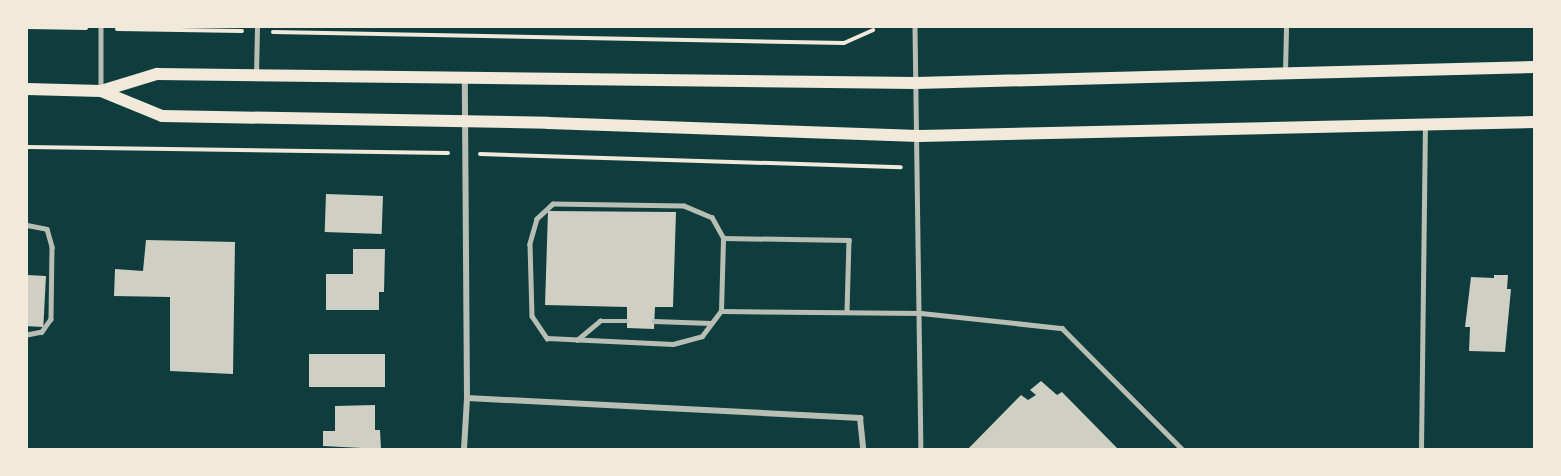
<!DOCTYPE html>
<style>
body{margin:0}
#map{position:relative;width:1561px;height:476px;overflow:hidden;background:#0f3d3e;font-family:Arial,sans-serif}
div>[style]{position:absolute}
.building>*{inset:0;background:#cfcfc3;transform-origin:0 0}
.path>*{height:4px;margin:-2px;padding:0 2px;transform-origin:2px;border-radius:2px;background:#f1e9da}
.service>*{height:4.5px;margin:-2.25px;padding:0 2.25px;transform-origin:2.25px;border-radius:2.25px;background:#b8beb3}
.minor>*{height:6px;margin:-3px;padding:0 3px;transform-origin:3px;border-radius:3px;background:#b8beb3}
.secondary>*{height:12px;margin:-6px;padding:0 6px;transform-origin:6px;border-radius:6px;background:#f1e9da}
span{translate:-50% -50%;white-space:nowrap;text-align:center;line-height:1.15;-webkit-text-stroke:4.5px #f1e9da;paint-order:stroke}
.frame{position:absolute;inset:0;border:28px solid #f1e9da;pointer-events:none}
</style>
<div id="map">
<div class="building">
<i style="left:326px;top:194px;width:57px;height:38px;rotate:2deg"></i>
<i style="clip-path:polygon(548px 211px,676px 212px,673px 307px,655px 307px,654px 329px,627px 328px,627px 307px,545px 305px)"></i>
<i style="clip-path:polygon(146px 240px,235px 242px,233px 374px,170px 371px,170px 297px,114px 296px,115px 269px,143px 271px)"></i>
<i style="clip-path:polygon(353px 249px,385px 249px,384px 292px,379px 292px,379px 310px,326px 310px,326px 274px,353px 274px)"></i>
<i style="left:27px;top:275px;width:19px;height:51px;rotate:3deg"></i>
<i style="clip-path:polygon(1494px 275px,1508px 275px,1507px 289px,1511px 289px,1505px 352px,1469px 351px,1470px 327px,1465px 327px,1471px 277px,1494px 278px)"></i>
<i style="left:309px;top:354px;width:76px;height:33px"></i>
<i style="clip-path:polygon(1041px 381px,1057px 395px,1062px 392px,1118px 449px,968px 449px,1021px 395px,1028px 400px,1036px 395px,1030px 390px)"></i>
<i style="clip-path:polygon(375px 405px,375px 430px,380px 430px,381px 449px,323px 446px,323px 431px,335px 431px,335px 406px)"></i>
</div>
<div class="path">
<i style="left:28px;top:27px;width:58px;rotate:1deg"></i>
<i style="left:117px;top:29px;width:125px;rotate:0.9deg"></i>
<i style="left:273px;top:32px;width:571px;rotate:1.1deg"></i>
<i style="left:844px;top:43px;width:32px;rotate:-24deg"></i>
<i style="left:27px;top:147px;width:421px;rotate:0.8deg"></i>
<i style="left:480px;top:154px;width:421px;rotate:1.8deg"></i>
</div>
<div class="service">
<i style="left:101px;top:27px;width:61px;rotate:90deg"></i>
<i style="left:915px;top:27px;width:422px;rotate:89.2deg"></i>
<i style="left:1285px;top:72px;width:45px;rotate:-88.7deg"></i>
<i style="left:256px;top:75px;width:48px;rotate:-88.8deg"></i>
<i style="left:27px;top:225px;width:20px;rotate:11deg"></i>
<i style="left:47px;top:229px;width:19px;rotate:74deg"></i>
<i style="left:52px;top:247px;width:72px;rotate:90.8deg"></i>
<i style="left:51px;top:319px;width:16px;rotate:125deg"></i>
<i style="left:42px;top:332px;width:15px;rotate:169deg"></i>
<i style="left:723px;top:238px;width:126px;rotate:0.9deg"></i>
<i style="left:849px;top:240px;width:72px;rotate:91.6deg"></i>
<i style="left:721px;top:311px;width:73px;rotate:-88.4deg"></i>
<i style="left:723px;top:238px;width:23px;rotate:-119deg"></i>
<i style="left:712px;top:218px;width:30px;rotate:-157deg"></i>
<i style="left:684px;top:206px;width:131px;rotate:-179.1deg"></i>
<i style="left:553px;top:204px;width:22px;rotate:137deg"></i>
<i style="left:537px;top:219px;width:26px;rotate:106deg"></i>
<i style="left:530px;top:244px;width:72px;rotate:88.4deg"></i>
<i style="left:532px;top:316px;width:27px;rotate:56deg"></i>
<i style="left:547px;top:338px;width:126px;rotate:2.7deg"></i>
<i style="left:673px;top:344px;width:30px;rotate:-15deg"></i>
<i style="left:702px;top:336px;width:31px;rotate:-53deg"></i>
<i style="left:721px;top:311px;width:200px;rotate:0.6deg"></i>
<i style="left:921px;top:313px;width:142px;rotate:6.1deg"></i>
<i style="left:1062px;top:328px;width:170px;rotate:45.2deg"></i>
<i style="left:654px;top:321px;width:57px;rotate:2deg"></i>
<i style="left:577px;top:340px;width:30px;rotate:-40deg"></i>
<i style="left:600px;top:321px;width:27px"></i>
<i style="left:1421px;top:449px;width:322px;rotate:-89.3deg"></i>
</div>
<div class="minor">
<i style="left:467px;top:398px;width:394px;rotate:2.9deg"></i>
<i style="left:860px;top:418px;width:31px;rotate:84deg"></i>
<i style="left:464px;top:449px;width:51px;rotate:-86.6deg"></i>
<i style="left:467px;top:398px;width:320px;rotate:-90.4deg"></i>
</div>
<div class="secondary">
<i style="left:27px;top:89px;width:74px;rotate:1.5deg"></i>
<i style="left:101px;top:91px;width:59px;rotate:-16.9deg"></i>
<i style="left:157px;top:74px;width:759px;rotate:0.68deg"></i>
<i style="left:916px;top:83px;width:618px;rotate:-1.48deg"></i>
<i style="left:101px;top:91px;width:66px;rotate:22.3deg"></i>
<i style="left:162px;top:116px;width:386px;rotate:1deg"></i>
<i style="left:548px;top:123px;width:371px;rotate:2deg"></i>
<i style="left:919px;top:136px;width:615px;rotate:-1.3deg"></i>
</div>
<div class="frame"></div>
</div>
